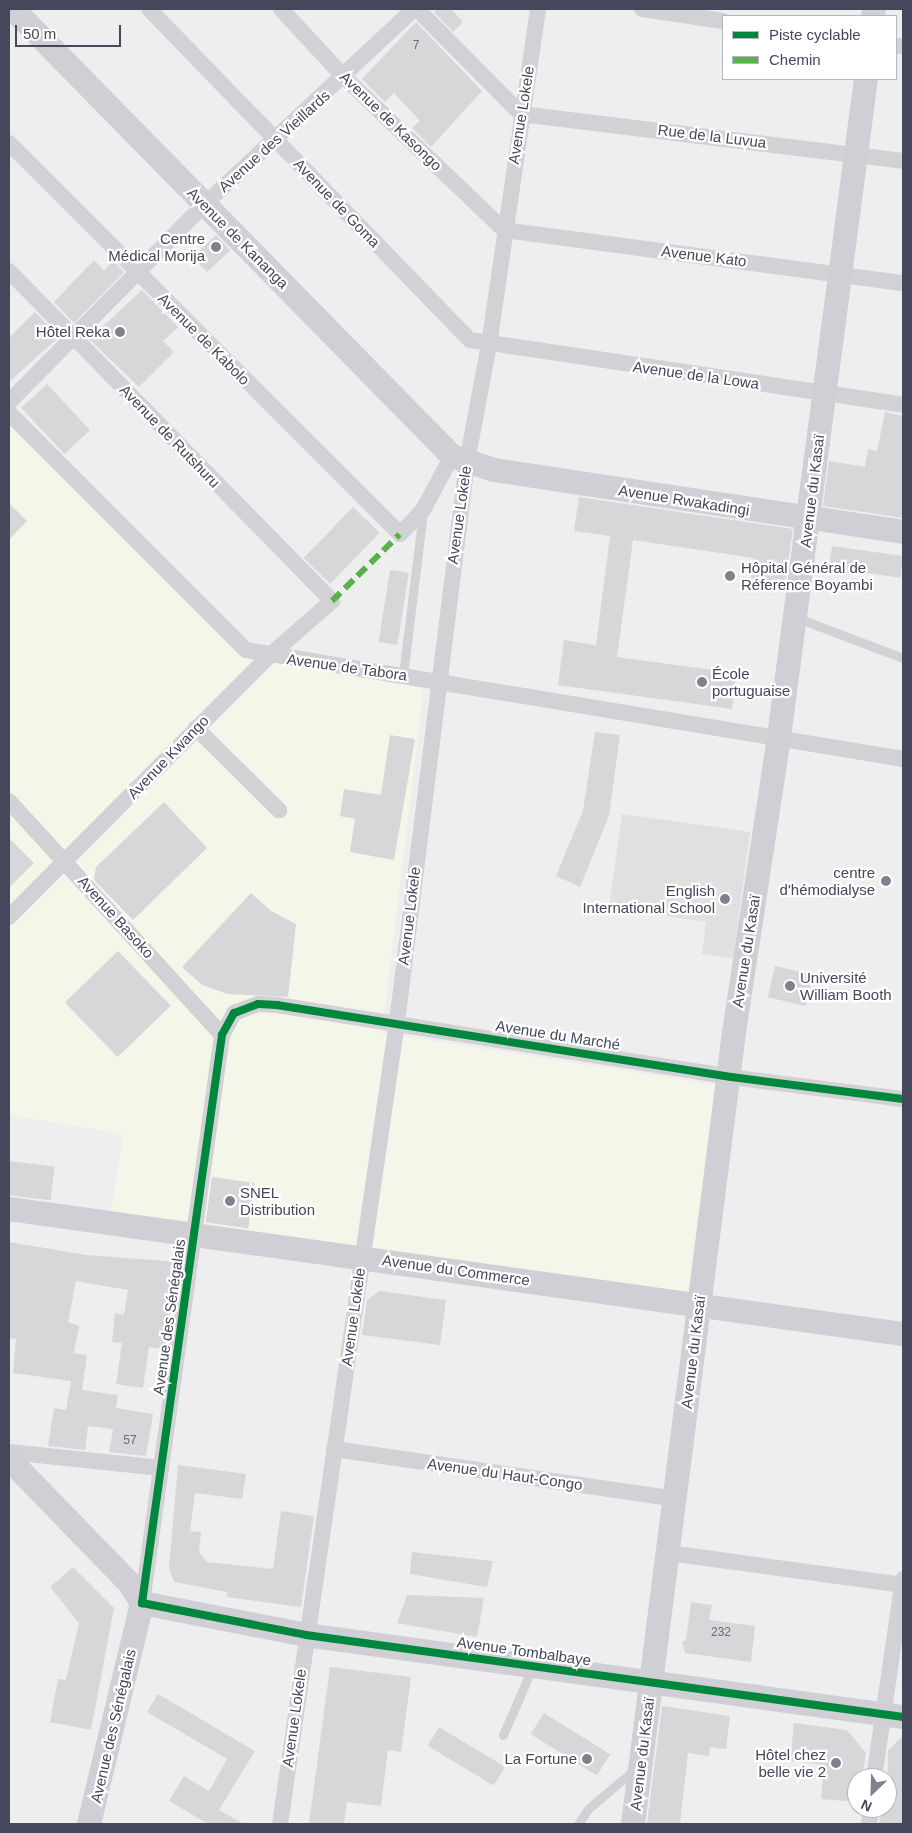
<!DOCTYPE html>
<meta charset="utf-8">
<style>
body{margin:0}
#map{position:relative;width:912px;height:1833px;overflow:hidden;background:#efeeee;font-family:Arial,sans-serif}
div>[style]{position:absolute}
.commercial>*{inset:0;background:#f4f6e9}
.education>*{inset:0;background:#e1dfe0}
.building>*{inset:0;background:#d7d7da;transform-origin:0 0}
.lane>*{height:9px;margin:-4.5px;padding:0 4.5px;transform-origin:4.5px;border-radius:4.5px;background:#d1d1d6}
.street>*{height:16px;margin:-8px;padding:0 8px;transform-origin:8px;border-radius:8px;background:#d1d1d6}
.secondary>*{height:24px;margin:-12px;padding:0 12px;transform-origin:12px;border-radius:12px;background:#d0cfd5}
.quiet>*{height:6px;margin-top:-3px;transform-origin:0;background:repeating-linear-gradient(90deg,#57b348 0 12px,transparent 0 18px)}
.cycleway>*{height:8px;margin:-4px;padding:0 4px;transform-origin:4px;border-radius:4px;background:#00873e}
.dots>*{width:14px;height:14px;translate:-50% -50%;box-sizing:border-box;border:2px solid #fff;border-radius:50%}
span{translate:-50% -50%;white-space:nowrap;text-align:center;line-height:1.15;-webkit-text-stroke:4.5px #fff;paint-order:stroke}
.number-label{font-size:12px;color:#6b6c7c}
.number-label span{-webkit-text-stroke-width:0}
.street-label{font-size:15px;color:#45475b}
.poi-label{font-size:15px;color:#45475b}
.right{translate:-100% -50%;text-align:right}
.left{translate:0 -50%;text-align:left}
.frame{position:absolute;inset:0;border:10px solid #45475b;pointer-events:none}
.legend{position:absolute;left:722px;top:15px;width:175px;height:65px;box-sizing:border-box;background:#fff;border:1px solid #b5b5bd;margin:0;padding:6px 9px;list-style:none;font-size:15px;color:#45475b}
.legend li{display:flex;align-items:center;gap:10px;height:25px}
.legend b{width:25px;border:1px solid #b5b5bd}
.north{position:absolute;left:847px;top:1768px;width:50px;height:50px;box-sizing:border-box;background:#fff;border:1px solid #b5b5bd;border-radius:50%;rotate:204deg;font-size:14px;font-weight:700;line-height:20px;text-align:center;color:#45475b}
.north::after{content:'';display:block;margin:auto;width:18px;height:22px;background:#80818e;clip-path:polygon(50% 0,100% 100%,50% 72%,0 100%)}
.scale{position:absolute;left:15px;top:25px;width:106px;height:22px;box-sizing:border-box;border:2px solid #45475b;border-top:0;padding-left:6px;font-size:15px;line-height:18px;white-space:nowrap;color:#45475b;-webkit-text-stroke:4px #fff;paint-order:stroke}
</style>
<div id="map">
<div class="commercial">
<i style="clip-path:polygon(9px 413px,245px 655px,424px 685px,382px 1033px,716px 1085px,689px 1292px,111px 1215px,123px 1134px,9px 1115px)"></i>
</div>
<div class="education">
<i style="clip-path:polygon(622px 814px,750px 832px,733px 958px,702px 954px,706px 922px,609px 908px)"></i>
</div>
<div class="building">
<i style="clip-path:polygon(437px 9px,451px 9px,463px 22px,453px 32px,434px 12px)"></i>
<i style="clip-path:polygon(416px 22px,482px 91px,431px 147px,412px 128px,420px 121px,394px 93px,385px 102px,362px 79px)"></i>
<i style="left:216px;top:235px;width:21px;height:32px;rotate:47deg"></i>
<i style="clip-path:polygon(94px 260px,104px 270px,113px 261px,124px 272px,74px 323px,54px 302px)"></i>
<i style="clip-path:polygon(142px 290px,178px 327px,163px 341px,174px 352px,139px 387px,89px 339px)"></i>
<i style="clip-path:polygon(35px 312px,59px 337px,9px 382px,9px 338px)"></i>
<i style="left:47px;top:384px;width:63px;height:35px;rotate:47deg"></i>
<i style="clip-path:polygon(885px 412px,903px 416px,903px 518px,823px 506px,829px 461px,865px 467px,868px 449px,877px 451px)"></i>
<i style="clip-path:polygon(579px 497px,793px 529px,785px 583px,751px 578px,754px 558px,633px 540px,617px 657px,736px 673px,732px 709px,558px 685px,564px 640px,596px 645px,610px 536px,574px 531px)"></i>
<i style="clip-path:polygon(9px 503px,27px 521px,9px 540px)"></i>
<i style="left:353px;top:507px;width:37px;height:71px;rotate:44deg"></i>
<i style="left:832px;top:546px;width:72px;height:22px;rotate:8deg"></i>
<i style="left:390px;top:570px;width:19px;height:73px;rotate:9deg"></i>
<i style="clip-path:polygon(595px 732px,620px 735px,609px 816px,580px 887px,556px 876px,583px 811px)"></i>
<i style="clip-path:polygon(390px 735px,415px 739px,394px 860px,350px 852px,355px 819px,340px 816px,344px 789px,381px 795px)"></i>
<i style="clip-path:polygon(164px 802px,207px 848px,133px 920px,94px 880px,96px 867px)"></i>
<i style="clip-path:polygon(9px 838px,34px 863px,9px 888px)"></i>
<i style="clip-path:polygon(251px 893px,271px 911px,296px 924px,288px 997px,228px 994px,202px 985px,182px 967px)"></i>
<i style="left:118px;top:951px;width:76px;height:74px;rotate:46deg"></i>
<i style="left:775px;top:966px;width:39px;height:32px;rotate:13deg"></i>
<i style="left:9px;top:1161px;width:46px;height:34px;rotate:7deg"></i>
<i style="left:212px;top:1177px;width:43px;height:46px;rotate:8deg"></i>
<i style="clip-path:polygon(9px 1242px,87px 1255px,180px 1262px,166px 1349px,149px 1347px,143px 1388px,116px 1384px,122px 1343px,112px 1342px,115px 1313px,124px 1315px,128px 1290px,76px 1281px,68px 1322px,79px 1326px,74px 1353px,87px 1355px,82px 1390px,118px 1395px,116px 1408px,153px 1414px,146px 1456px,109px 1452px,113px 1429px,88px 1426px,85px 1450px,48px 1446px,54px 1408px,66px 1410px,71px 1381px,13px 1373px,16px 1339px,9px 1338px)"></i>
<i style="clip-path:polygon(379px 1291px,446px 1300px,440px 1345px,362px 1335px,367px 1300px)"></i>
<i style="clip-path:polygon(178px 1465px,246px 1474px,242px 1499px,195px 1493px,190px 1531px,201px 1532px,199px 1552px,207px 1562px,273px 1569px,281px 1511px,314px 1516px,301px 1607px,227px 1597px,227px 1592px,174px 1582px,169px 1568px)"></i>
<i style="clip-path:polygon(412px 1552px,493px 1561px,487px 1587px,410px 1574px)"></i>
<i style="clip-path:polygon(73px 1567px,114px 1608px,91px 1730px,50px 1722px,58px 1679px,66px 1680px,79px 1623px,50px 1587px)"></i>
<i style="clip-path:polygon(407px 1595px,484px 1598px,477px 1637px,397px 1623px)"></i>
<i style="clip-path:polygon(691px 1602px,712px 1605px,709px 1620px,755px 1626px,751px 1662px,685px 1653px,682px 1642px,686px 1640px)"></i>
<i style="clip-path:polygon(330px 1667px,411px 1677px,401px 1752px,388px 1750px,381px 1806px,347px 1802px,344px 1824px,309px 1824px)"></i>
<i style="clip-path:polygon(158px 1694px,255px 1751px,219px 1810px,244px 1824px,208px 1824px,169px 1801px,184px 1776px,209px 1791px,227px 1759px,147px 1712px)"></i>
<i style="clip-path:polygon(662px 1706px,730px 1716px,726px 1749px,710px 1747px,709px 1756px,688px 1753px,680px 1824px,647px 1824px)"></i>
<i style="left:544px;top:1713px;width:78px;height:25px;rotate:32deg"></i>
<i style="clip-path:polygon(794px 1723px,847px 1730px,866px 1753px,862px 1778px,857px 1778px,857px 1802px,821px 1799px,824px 1765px,790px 1761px)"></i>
<i style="left:439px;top:1727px;width:77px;height:22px;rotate:31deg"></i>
<i style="clip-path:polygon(903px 1736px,903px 1824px,879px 1824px,881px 1808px,887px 1808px,888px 1750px)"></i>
</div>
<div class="lane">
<i style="left:795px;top:617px;width:116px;rotate:20.8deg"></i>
<i style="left:403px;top:675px;width:163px;rotate:-83deg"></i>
<i style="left:503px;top:1735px;width:75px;rotate:-66.5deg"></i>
<i style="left:578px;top:1824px;width:18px;rotate:-56deg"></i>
<i style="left:588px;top:1809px;width:62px;rotate:-40.4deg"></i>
</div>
<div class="street">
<i style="left:149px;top:9px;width:461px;rotate:45.9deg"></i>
<i style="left:470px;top:340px;width:438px;rotate:8.5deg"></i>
<i style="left:281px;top:9px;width:93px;rotate:47.2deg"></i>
<i style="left:344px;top:77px;width:221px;rotate:43.7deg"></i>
<i style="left:504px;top:230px;width:403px;rotate:7.6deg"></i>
<i style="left:417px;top:9px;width:148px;rotate:45.3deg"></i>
<i style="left:521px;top:114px;width:385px;rotate:7deg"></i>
<i style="left:642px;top:9px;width:82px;rotate:8.4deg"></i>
<i style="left:896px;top:46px;width:7px"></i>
<i style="left:9px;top:143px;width:553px;rotate:45deg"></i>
<i style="left:400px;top:534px;width:33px;rotate:-46deg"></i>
<i style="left:423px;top:510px;width:61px;rotate:-61.8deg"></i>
<i style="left:9px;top:271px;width:462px;rotate:45.6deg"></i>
<i style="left:332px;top:601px;width:82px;rotate:138.9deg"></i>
<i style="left:270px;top:655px;width:370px;rotate:134.9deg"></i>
<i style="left:9px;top:402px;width:279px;rotate:-45.3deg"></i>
<i style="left:205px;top:204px;width:286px;rotate:-43deg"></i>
<i style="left:9px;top:413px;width:335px;rotate:45deg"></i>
<i style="left:246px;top:650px;width:666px;rotate:9.42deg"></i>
<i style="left:196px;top:728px;width:117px;rotate:44.7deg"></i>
<i style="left:9px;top:801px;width:316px;rotate:47.7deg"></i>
<i style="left:334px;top:1449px;width:347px;rotate:8.3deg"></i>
<i style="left:9px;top:1452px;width:153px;rotate:6deg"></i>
<i style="left:669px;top:1553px;width:236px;rotate:7.8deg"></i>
<i style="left:142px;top:1603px;width:574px;rotate:-81.98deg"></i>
<i style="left:222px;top:1035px;width:25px;rotate:-61deg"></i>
<i style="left:234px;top:1013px;width:26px;rotate:-21deg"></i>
<i style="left:258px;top:1004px;width:19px;rotate:3deg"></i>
<i style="left:277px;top:1005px;width:460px;rotate:9deg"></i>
<i style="left:731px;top:1077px;width:173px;rotate:7.3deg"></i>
<i style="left:874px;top:1778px;width:201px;rotate:-81.7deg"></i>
<i style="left:280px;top:1824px;width:810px;rotate:-81.7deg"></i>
<i style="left:397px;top:1022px;width:564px;rotate:-82.87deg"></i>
<i style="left:467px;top:462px;width:119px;rotate:-79.4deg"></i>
<i style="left:489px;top:345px;width:340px;rotate:-81.7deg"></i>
<i style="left:869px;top:1824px;width:16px;rotate:-83deg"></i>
</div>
<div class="secondary">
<i style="left:13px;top:9px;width:627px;rotate:45.52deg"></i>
<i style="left:452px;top:456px;width:44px;rotate:18.4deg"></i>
<i style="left:494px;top:470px;width:414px;rotate:8.6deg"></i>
<i style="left:873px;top:16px;width:7px;rotate:-82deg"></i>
<i style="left:9px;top:1209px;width:903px;rotate:7.96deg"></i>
<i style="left:9px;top:1459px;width:174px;rotate:45.9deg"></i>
<i style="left:130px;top:1584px;width:22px;rotate:58deg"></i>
<i style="left:142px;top:1603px;width:167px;rotate:11deg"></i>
<i style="left:306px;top:1635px;width:603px;rotate:7.82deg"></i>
<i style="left:89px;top:1824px;width:227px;rotate:-76.5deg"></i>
<i style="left:633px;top:1824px;width:798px;rotate:-82.73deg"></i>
<i style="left:734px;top:1032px;width:298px;rotate:-81.3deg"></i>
<i style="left:779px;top:737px;width:664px;rotate:-82.47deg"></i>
</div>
<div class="quiet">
<i style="left:332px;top:601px;width:95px;rotate:-44.6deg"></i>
</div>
<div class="cycleway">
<i style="left:903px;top:1099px;width:173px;rotate:-172.7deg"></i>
<i style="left:731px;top:1077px;width:460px;rotate:-171deg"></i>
<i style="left:277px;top:1005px;width:19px;rotate:-177deg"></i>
<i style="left:258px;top:1004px;width:26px;rotate:159deg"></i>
<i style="left:234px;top:1013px;width:25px;rotate:119deg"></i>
<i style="left:222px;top:1035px;width:574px;rotate:98.02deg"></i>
<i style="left:142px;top:1603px;width:167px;rotate:11deg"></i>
<i style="left:306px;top:1635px;width:603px;rotate:7.82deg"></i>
</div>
<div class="dots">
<i style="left:216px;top:247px;background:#80818e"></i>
<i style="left:120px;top:332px;background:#80818e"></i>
<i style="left:730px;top:576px;background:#80818e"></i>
<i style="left:702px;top:682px;background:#80818e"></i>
<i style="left:886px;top:881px;background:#80818e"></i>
<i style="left:725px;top:899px;background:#80818e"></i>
<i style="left:790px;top:986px;background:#80818e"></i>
<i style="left:230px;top:1201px;background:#80818e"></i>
<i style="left:587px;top:1759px;background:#80818e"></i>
<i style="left:836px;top:1763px;background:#80818e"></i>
</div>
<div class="number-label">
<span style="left:416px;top:46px">7</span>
<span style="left:130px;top:1441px">57</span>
<span style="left:721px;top:1633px">232</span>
</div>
<div class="street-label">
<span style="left:521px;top:115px;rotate:-81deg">Avenue Lokele</span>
<span style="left:391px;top:121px;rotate:44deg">Avenue de Kasongo</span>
<span style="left:712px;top:136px;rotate:7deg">Rue de la Luvua</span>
<span style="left:274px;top:141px;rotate:-42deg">Avenue des Vieillards</span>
<span style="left:337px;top:203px;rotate:46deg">Avenue de Goma</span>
<span style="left:238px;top:238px;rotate:45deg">Avenue de Kananga</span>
<span style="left:704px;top:256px;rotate:7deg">Avenue Kato</span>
<span style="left:204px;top:339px;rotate:45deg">Avenue de Kabolo</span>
<span style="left:696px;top:375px;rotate:8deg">Avenue de la Lowa</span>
<span style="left:170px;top:436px;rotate:46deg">Avenue de Rutshuru</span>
<span style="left:812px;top:491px;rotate:-83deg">Avenue du Kasaï</span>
<span style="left:684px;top:500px;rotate:9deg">Avenue Rwakadingi</span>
<span style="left:459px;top:515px;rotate:-82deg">Avenue Lokele</span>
<span style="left:347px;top:667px;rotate:8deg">Avenue de Tabora</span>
<span style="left:168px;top:757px;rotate:-46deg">Avenue Kwango</span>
<span style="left:409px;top:916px;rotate:-83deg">Avenue Lokele</span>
<span style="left:116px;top:917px;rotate:48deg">Avenue Basoko</span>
<span style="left:746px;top:951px;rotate:-81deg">Avenue du Kasaï</span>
<span style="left:558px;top:1035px;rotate:9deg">Avenue du Marché</span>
<span style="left:456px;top:1270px;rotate:8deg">Avenue du Commerce</span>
<span style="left:169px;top:1317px;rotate:-82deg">Avenue des Sénégalais</span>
<span style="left:353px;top:1317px;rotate:-82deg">Avenue Lokele</span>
<span style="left:693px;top:1352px;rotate:-83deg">Avenue du Kasaï</span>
<span style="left:505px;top:1474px;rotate:8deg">Avenue du Haut-Congo</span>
<span style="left:524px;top:1651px;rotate:8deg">Avenue Tombalbaye</span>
<span style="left:294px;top:1718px;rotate:-82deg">Avenue Lokele</span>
<span style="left:113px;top:1726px;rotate:-77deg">Avenue des Sénégalais</span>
<span style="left:642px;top:1754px;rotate:-83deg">Avenue du Kasaï</span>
</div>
<div class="poi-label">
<span class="right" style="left:205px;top:247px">Centre<br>Médical Morija</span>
<span class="right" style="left:110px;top:332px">Hôtel Reka</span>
<span class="left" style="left:741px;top:576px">Hôpital Général de<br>Réference Boyambi</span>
<span class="left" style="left:712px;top:682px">École<br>portuguaise</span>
<span class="right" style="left:875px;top:881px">centre<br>d'hémodialyse</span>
<span class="right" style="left:715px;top:899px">English<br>International School</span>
<span class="left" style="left:800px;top:986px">Université<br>William Booth</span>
<span class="left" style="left:240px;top:1201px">SNEL<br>Distribution</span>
<span class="right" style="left:826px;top:1763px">Hôtel chez<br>belle vie 2</span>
<span class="right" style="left:577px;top:1759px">La Fortune</span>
</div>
<div class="frame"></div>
<ul class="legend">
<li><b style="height:6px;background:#00873e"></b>Piste cyclable</li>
<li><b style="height:6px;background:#57b348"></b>Chemin</li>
</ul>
<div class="north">N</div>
<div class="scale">50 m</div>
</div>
